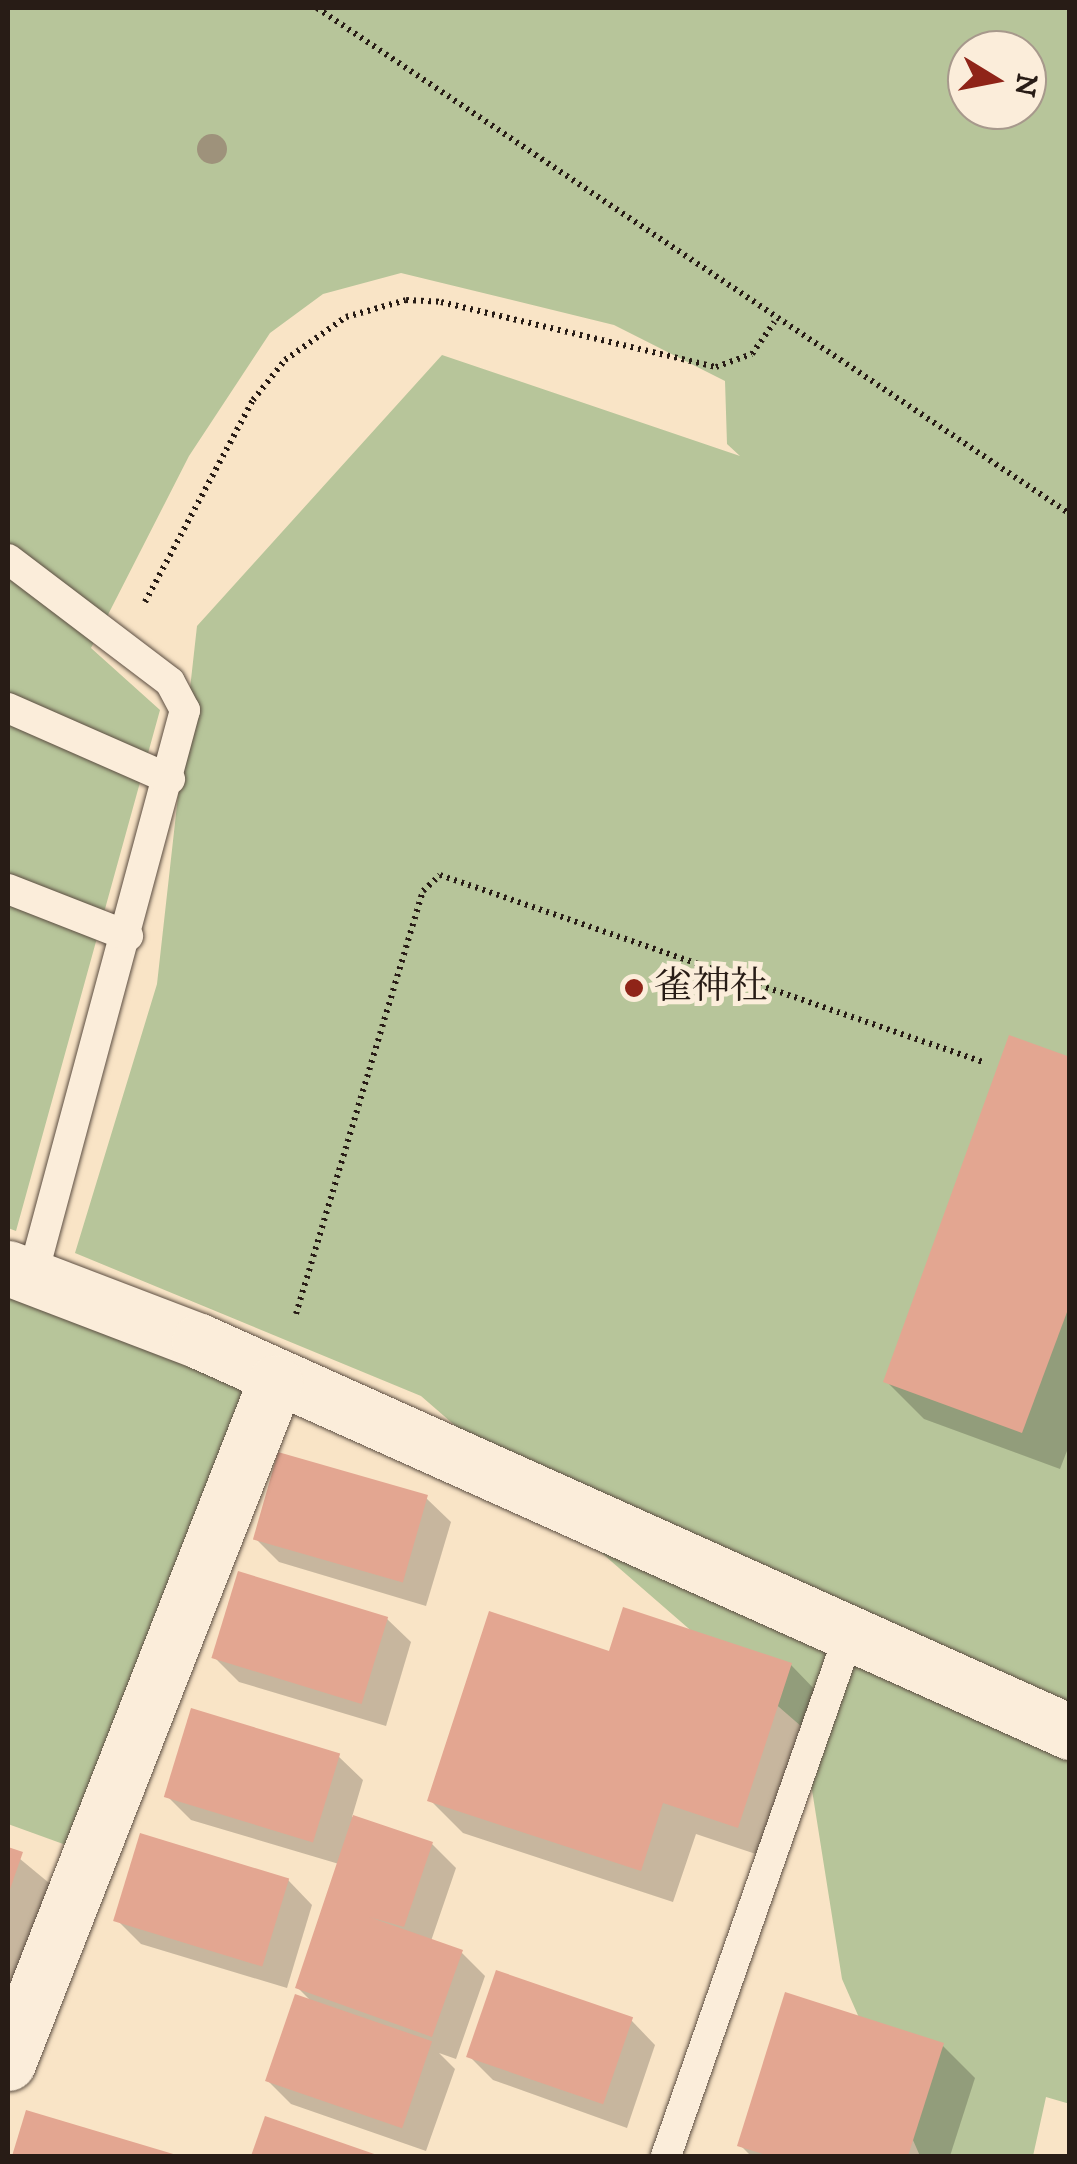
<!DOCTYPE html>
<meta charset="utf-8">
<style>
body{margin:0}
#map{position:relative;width:1077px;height:2164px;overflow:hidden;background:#f9e4c6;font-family:"IM FELL DW Pica","Noto Serif JP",serif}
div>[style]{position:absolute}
.green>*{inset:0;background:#b7c59a}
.shadow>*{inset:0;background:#0003}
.building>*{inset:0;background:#e3a691;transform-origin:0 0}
.path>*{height:6px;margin-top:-3px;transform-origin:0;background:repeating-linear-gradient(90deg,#281c16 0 2.5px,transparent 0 7.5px)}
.roads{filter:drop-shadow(0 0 2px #5c4e42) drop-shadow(0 0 2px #5c4e42)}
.service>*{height:30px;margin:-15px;padding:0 15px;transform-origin:15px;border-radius:15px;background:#fbedda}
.minor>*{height:55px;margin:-27.5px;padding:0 27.5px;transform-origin:27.5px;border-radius:27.5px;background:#fbedda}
.trees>*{width:30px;height:30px;margin:-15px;border-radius:50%;background:#9e927b}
.dots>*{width:28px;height:28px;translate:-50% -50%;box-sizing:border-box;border:5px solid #fbedda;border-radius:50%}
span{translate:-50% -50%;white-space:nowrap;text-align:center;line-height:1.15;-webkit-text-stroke:10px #fbedda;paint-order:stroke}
.poi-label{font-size:38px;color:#281c16}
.left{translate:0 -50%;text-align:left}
.frame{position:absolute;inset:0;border:10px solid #281c16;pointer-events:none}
.north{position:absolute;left:947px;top:30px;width:100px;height:100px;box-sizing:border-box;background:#fbedda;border:2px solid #a7998c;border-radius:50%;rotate:100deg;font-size:28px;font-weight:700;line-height:40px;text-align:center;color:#281c16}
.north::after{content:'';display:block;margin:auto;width:35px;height:45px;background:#8f2418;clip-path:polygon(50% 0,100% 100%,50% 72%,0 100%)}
</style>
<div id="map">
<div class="green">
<i style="clip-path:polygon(evenodd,8px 8px,1069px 8px,1070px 2104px,1046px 2097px,1033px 2156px,920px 2156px,842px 1979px,802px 1727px,421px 1396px,75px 1253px,157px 984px,197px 626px,442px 355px,740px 456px,727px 444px,725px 381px,614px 325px,401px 273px,323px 294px,270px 333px,189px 456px,91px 648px,160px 710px,16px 1231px,8px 1228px,8px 8px,967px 50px,1027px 50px,1027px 110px,967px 110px,967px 50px)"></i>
<i style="clip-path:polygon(8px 1290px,249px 1378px,77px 1849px,8px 1824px)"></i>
</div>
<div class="shadow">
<i style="clip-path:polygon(1070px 1060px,1070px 1443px,1060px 1469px,924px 1419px,886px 1381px)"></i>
<i style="clip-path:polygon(426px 1498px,451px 1522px,426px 1606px,279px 1562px,255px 1538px)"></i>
<i style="clip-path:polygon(386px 1618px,411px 1642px,386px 1726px,239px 1682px,215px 1658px)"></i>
<i style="clip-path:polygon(610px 1654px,791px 1665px,823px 1698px,771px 1859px,696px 1834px,673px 1902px,463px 1833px,430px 1800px)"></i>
<i style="clip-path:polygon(338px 1756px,363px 1780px,352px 1817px,432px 1844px,456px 1868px,431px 1941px,461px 1952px,485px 1976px,456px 2059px,439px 2053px,455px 2069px,426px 2151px,291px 2104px,267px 2080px,313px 2003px,298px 1988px,339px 1864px,191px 1820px,167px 1796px)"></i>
<i style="clip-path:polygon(8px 1849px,60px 1892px,8px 2038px)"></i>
<i style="clip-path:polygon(288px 1880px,312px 1905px,287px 1988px,141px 1944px,117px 1920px)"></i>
<i style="clip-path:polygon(631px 2020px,655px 2045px,627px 2128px,493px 2080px,469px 2056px)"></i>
<i style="clip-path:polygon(943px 2046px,975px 2078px,950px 2156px,751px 2156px,740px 2145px)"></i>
<i style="clip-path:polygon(28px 2113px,174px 2156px,15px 2156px)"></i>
<i style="clip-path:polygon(267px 2119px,375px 2156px,254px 2156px)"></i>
</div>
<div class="building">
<i style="clip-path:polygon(1009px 1035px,1070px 1057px,1070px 1304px,1022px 1433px,883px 1382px)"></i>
<i style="left:278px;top:1452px;width:156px;height:91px;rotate:16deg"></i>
<i style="left:238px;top:1571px;width:157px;height:91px;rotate:17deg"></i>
<i style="clip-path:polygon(623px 1607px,792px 1663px,738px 1828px,663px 1803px,641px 1871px,427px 1801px,489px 1611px,609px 1651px)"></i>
<i style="left:191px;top:1708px;width:156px;height:93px;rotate:17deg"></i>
<i style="clip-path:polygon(353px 1815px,433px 1842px,404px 1927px,369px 1917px,463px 1950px,432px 2037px,295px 1988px)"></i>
<i style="left:140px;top:1833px;width:156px;height:92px;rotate:17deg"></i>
<i style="clip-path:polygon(8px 1847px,23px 1852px,8px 1895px)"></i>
<i style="left:496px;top:1970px;width:145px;height:92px;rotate:19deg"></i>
<i style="clip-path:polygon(785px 1992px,944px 2043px,908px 2156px,770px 2156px,737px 2146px)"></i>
<i style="left:295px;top:1994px;width:145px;height:92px;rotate:19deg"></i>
<i style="clip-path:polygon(26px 2110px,180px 2156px,12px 2156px)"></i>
<i style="clip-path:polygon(265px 2116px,380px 2156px,251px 2156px)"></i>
</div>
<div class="path">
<i style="left:317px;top:8px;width:907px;rotate:33.9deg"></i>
<i style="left:145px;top:602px;width:229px;rotate:-61.9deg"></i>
<i style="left:253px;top:400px;width:51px;rotate:-51.3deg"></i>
<i style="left:285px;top:360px;width:75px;rotate:-35.2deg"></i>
<i style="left:346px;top:317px;width:62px;rotate:-15.8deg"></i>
<i style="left:406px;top:300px;width:35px;rotate:3deg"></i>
<i style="left:441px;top:302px;width:283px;rotate:13.3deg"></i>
<i style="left:716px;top:367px;width:38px;rotate:-20deg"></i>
<i style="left:752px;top:354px;width:39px;rotate:-55deg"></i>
<i style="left:296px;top:1314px;width:442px;rotate:-73.3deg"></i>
<i style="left:423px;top:891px;width:23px;rotate:-43deg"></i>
<i style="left:440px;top:875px;width:577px;rotate:19deg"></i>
</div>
<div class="roads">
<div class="service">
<i style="left:8px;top:559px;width:203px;rotate:37.2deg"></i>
<i style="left:170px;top:682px;width:32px;rotate:62deg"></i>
<i style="left:185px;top:710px;width:588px;rotate:105.08deg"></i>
<i style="left:8px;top:708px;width:177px;rotate:23.7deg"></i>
<i style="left:8px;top:889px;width:129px;rotate:21.4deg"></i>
<i style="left:666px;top:2156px;width:552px;rotate:-70.65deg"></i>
</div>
<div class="minor">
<i style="left:8px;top:1268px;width:204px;rotate:20.9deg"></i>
<i style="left:199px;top:1341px;width:955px;rotate:24.18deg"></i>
<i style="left:8px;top:2063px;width:731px;rotate:-68.59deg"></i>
</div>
</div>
<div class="trees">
<i style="left:212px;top:149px"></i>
</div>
<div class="dots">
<i style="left:634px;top:988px;background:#8f2418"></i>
</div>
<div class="poi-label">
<span class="left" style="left:654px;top:988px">雀神社</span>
</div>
<div class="frame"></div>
<div class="north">N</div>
</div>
